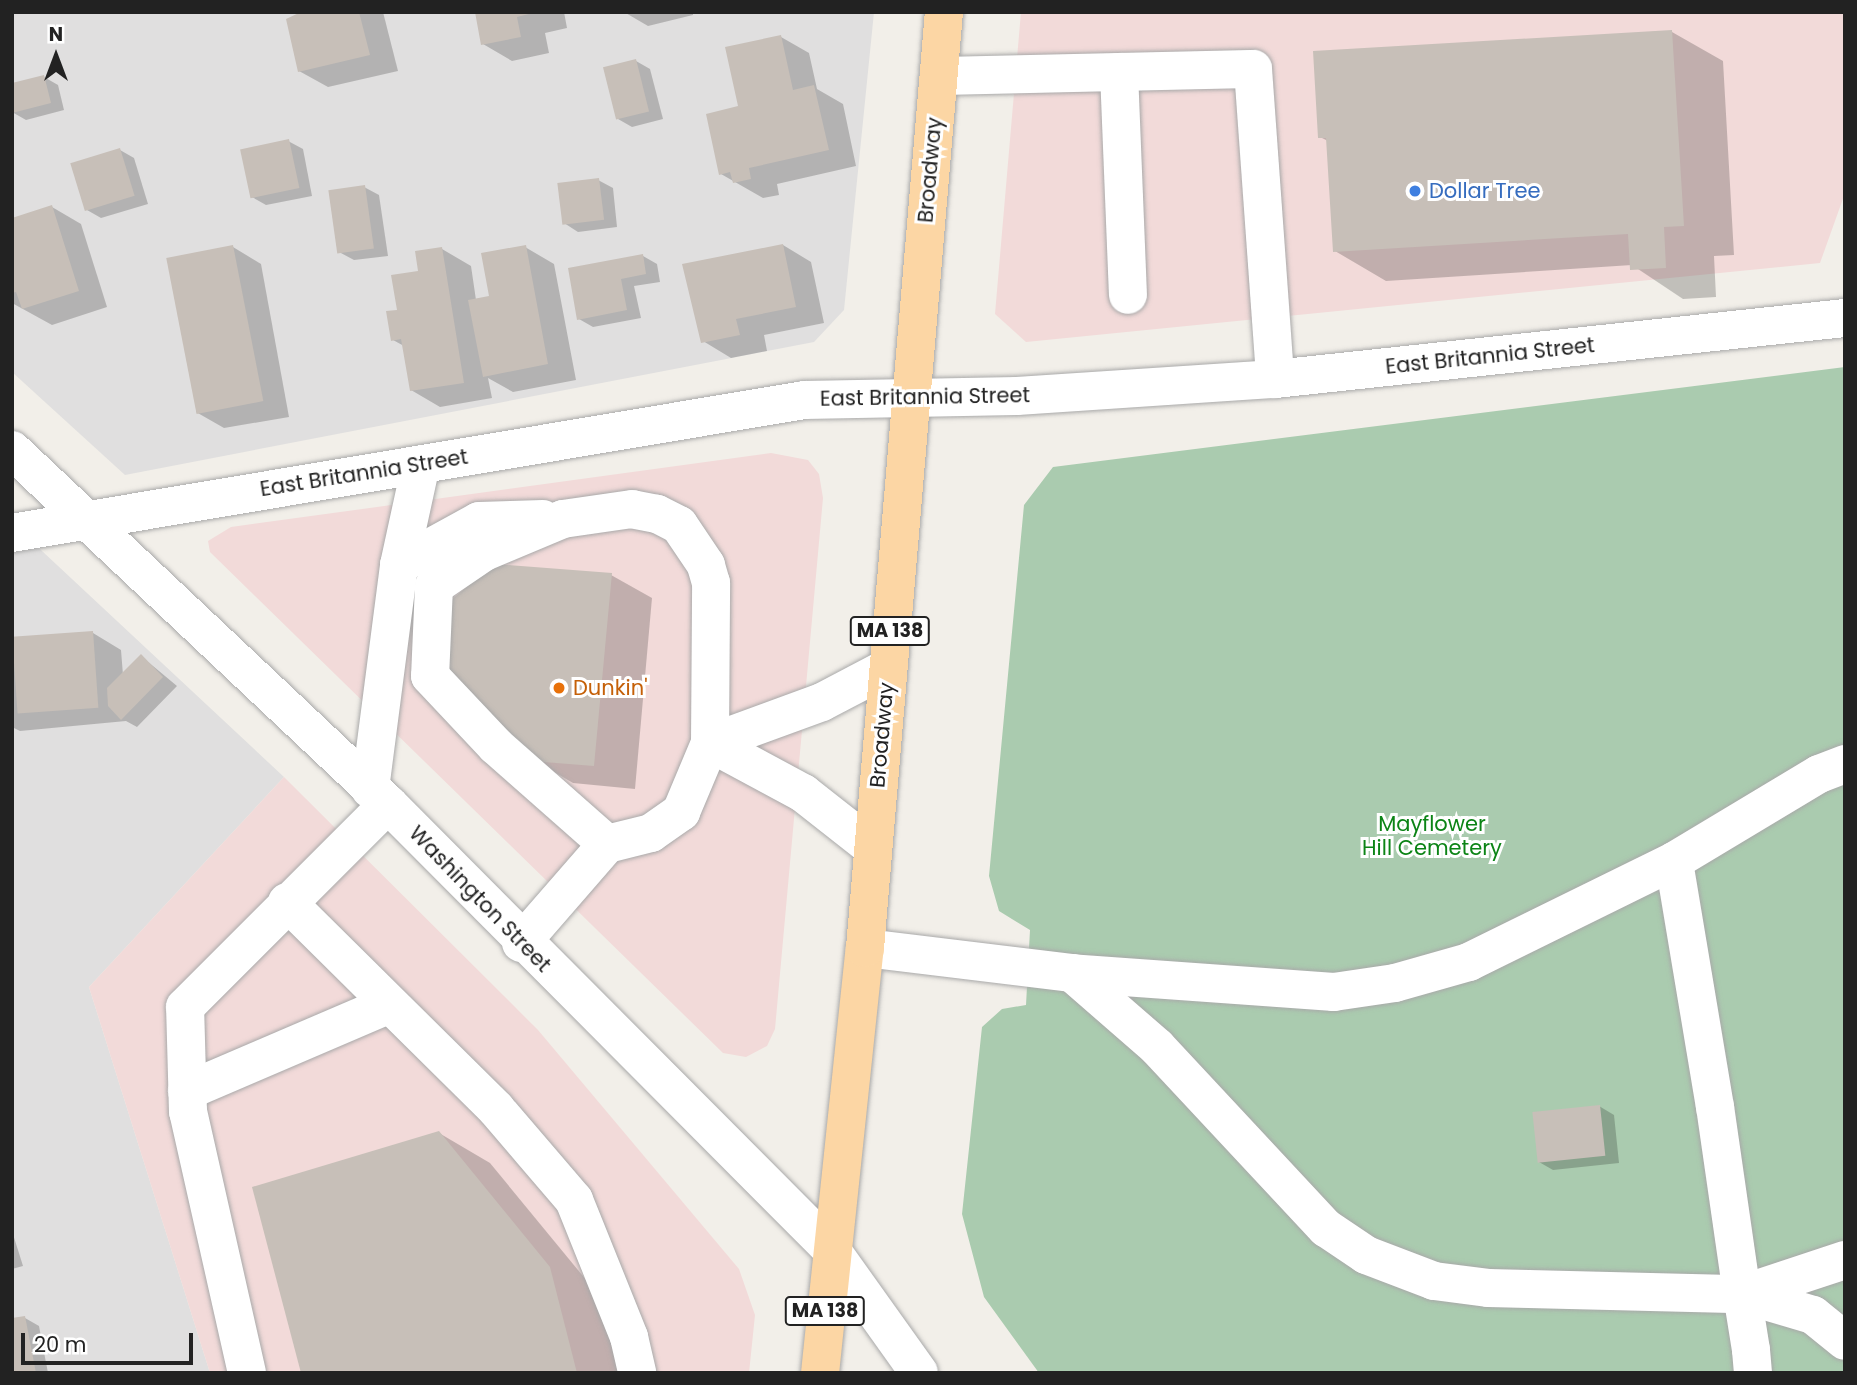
<!DOCTYPE html>
<style>
body{margin:0}
#map{position:relative;width:1857px;height:1385px;overflow:hidden;background:#f2efe9;font-family:Poppins,sans-serif}
div>[style]{position:absolute}
.residential>*{inset:0;background:#e0dfdf}
.commercial>*{inset:0;background:#f2dad9}
.cemetery>*{inset:0;background:#aacbaf}
.shadow>*{inset:0;background:#0003}
.building>*{inset:0;background:#c7bfb8;transform-origin:0 0}
.roads{filter:drop-shadow(0 0 2px #a9a9a9) drop-shadow(0 0 2px #a9a9a9)}
.minor>*{height:38px;margin:-19px;padding:0 19px;transform-origin:19px;border-radius:19px;background:#fff}
.major>*{height:38px;margin:-19px;padding:0 19px;transform-origin:19px;border-radius:19px;background:#fcd6a4}
.dots>*{width:19px;height:19px;translate:-50% -50%;box-sizing:border-box;border:4px solid #fff;border-radius:50%}
span{translate:-50% -50%;white-space:nowrap;text-align:center;line-height:1.15;-webkit-text-stroke:6px #fff;paint-order:stroke}
.shield-label span{padding:2px 5px;background:#fff;border:2px solid;border-radius:5px;-webkit-text-stroke-width:0}
.shield-label{font-size:19px;color:#222;font-weight:700}
.street-label{font-size:21px;color:#222}
.shop-label{font-size:21px;color:#366cbe}
.left{translate:0 -50%;text-align:left}
.food-label{font-size:21px;color:#c56008}
.park-label{font-size:21px;color:#0c8416}
.frame{position:absolute;inset:0;border:14px solid #222;pointer-events:none}
.north{position:absolute;left:21px;top:21px;width:70px;height:70px;-webkit-text-stroke:5px #fff;paint-order:stroke;rotate:0deg;font-size:19px;font-weight:700;line-height:28px;text-align:center;color:#222}
.north::after{content:'';display:block;margin:auto;width:24px;height:32px;background:#222;clip-path:polygon(50% 0,100% 100%,50% 72%,0 100%)}
.scale{position:absolute;left:21px;top:1333px;width:172px;height:32px;box-sizing:border-box;border:4px solid #222;border-top:0;padding-left:9px;font-size:21px;line-height:24px;white-space:nowrap;color:#222;-webkit-text-stroke:5px #fff;paint-order:stroke}
</style>
<div id="map">
<div class="residential">
<i style="clip-path:polygon(12px 12px,874px 12px,844px 310px,814px 342px,125px 475px,12px 372px)"></i>
<i style="clip-path:polygon(12px 523px,284px 777px,89px 987px,210px 1373px,12px 1373px)"></i>
</div>
<div class="commercial">
<i style="clip-path:polygon(1021px 12px,1845px 12px,1845px 193px,1820px 263px,1026px 342px,995px 314px)"></i>
<i style="clip-path:polygon(771px 453px,808px 460px,819px 474px,823px 498px,775px 1029px,767px 1046px,746px 1057px,723px 1053px,210px 552px,208px 541px,231px 527px)"></i>
<i style="clip-path:polygon(284px 777px,538px 1030px,739px 1269px,755px 1315px,749px 1373px,210px 1373px,89px 987px)"></i>
</div>
<div class="cemetery">
<i style="clip-path:polygon(1845px 367px,1845px 1373px,1039px 1373px,984px 1297px,962px 1214px,982px 1027px,1002px 1009px,1026px 1005px,1030px 930px,999px 911px,989px 876px,1024px 505px,1053px 467px)"></i>
</div>
<div class="shadow">
<i style="clip-path:polygon(303px 12px,383px 12px,398px 71px,328px 87px,299px 71px)"></i>
<i style="clip-path:polygon(476px 12px,564px 12px,567px 28px,545px 33px,549px 53px,512px 61px,483px 44px)"></i>
<i style="clip-path:polygon(624px 12px,693px 12px,693px 15px,648px 26px)"></i>
<i style="clip-path:polygon(1672px 32px,1723px 61px,1734px 255px,1714px 256px,1716px 297px,1683px 299px,1632px 265px,1386px 281px,1335px 251px,1328px 141px,1320px 137px)"></i>
<i style="clip-path:polygon(781px 37px,809px 53px,817px 89px,843px 104px,856px 166px,777px 184px,779px 195px,763px 198px,721px 174px,740px 108px)"></i>
<i style="clip-path:polygon(636px 61px,650px 69px,663px 119px,632px 127px,618px 119px)"></i>
<i style="clip-path:polygon(44px 77px,58px 85px,64px 110px,26px 120px,12px 112px)"></i>
<i style="clip-path:polygon(288px 141px,303px 149px,312px 196px,266px 205px,252px 197px)"></i>
<i style="clip-path:polygon(120px 150px,134px 158px,148px 204px,101px 218px,87px 210px)"></i>
<i style="clip-path:polygon(598px 180px,613px 188px,617px 227px,578px 232px,564px 223px)"></i>
<i style="clip-path:polygon(364px 187px,379px 195px,388px 256px,354px 260px,339px 252px)"></i>
<i style="clip-path:polygon(52px 207px,81px 224px,107px 307px,52px 325px,12px 303px,12px 219px)"></i>
<i style="clip-path:polygon(783px 245px,811px 262px,824px 323px,764px 335px,767px 351px,731px 358px,703px 341px)"></i>
<i style="clip-path:polygon(233px 247px,261px 264px,289px 417px,224px 428px,196px 412px)"></i>
<i style="clip-path:polygon(525px 247px,554px 264px,576px 380px,513px 392px,488px 378px,492px 398px,440px 407px,411px 390px,404px 346px,393px 340px,399px 312px,420px 273px,442px 249px,471px 266px,476px 300px,491px 297px)"></i>
<i style="clip-path:polygon(643px 256px,657px 264px,660px 282px,634px 286px,641px 318px,593px 327px,579px 319px)"></i>
<i style="clip-path:polygon(611px 575px,652px 598px,635px 789px,573px 783px,532px 759px)"></i>
<i style="clip-path:polygon(93px 633px,121px 650px,123px 675px,141px 656px,177px 686px,137px 727px,126px 721px,20px 731px,12px 727px,12px 639px)"></i>
<i style="clip-path:polygon(1599px 1106px,1614px 1115px,1619px 1163px,1553px 1170px,1539px 1162px)"></i>
<i style="clip-path:polygon(439px 1133px,490px 1163px,601px 1298px,620px 1373px,303px 1373px)"></i>
<i style="clip-path:polygon(12px 1231px,23px 1266px,12px 1269px)"></i>
<i style="clip-path:polygon(25px 1318px,39px 1326px,48px 1373px,12px 1373px)"></i>
</div>
<div class="building">
<i style="clip-path:polygon(301px 12px,359px 12px,370px 55px,298px 72px,286px 19px)"></i>
<i style="clip-path:polygon(475px 12px,533px 12px,533px 13px,517px 17px,521px 37px,481px 45px)"></i>
<i style="clip-path:polygon(1672px 30px,1684px 226px,1664px 227px,1666px 268px,1630px 270px,1628px 234px,1333px 252px,1326px 138px,1318px 138px,1313px 51px)"></i>
<i style="clip-path:polygon(781px 35px,793px 90px,814px 85px,829px 150px,749px 168px,751px 179px,733px 183px,730px 172px,719px 175px,706px 114px,738px 106px,725px 47px)"></i>
<i style="left:636px;top:59px;width:54px;height:34px;rotate:76deg"></i>
<i style="clip-path:polygon(44px 75px,51px 103px,12px 113px,12px 83px)"></i>
<i style="left:289px;top:139px;width:50px;height:50px;rotate:78deg"></i>
<i style="left:120px;top:148px;width:50px;height:52px;rotate:73deg"></i>
<i style="left:599px;top:178px;width:42px;height:42px;rotate:83deg"></i>
<i style="left:365px;top:185px;width:64px;height:37px;rotate:82deg"></i>
<i style="clip-path:polygon(52px 205px,79px 291px,22px 309px,16px 292px,12px 293px,12px 218px)"></i>
<i style="clip-path:polygon(783px 244px,796px 307px,736px 319px,740px 335px,701px 343px,682px 264px)"></i>
<i style="left:233px;top:245px;width:159px;height:68px;rotate:79deg"></i>
<i style="clip-path:polygon(526px 245px,548px 364px,483px 377px,468px 300px,489px 296px,481px 253px)"></i>
<i style="clip-path:polygon(442px 247px,464px 383px,410px 391px,401px 339px,391px 341px,386px 311px,397px 310px,391px 275px,418px 271px,415px 251px)"></i>
<i style="clip-path:polygon(643px 254px,646px 274px,621px 279px,627px 310px,577px 320px,568px 268px)"></i>
<i style="clip-path:polygon(494px 564px,612px 573px,594px 766px,531px 761px,444px 678px,450px 601px)"></i>
<i style="left:93px;top:631px;width:77px;height:81px;rotate:86deg"></i>
<i style="clip-path:polygon(141px 654px,163px 677px,121px 720px,108px 706px,107px 688px)"></i>
<i style="left:1600px;top:1105px;width:51px;height:68px;rotate:84deg"></i>
<i style="clip-path:polygon(439px 1131px,550px 1267px,577px 1373px,301px 1373px,252px 1187px)"></i>
<i style="clip-path:polygon(25px 1316px,36px 1373px,12px 1373px,12px 1318px)"></i>
</div>
<div class="roads">
<div class="minor">
<i style="left:1119px;top:72px;width:223px;rotate:87.7deg"></i>
<i style="left:939px;top:76px;width:314px;rotate:-1.3deg"></i>
<i style="left:1253px;top:69px;width:311px;rotate:85.9deg"></i>
<i style="left:12px;top:450px;width:516px;rotate:43.27deg"></i>
<i style="left:388px;top:804px;width:626px;rotate:45.13deg"></i>
<i style="left:830px;top:1248px;width:153px;rotate:54.5deg"></i>
<i style="left:12px;top:533px;width:803px;rotate:-9.53deg"></i>
<i style="left:804px;top:400px;width:213px;rotate:-1.1deg"></i>
<i style="left:1017px;top:396px;width:259px;rotate:-3.8deg"></i>
<i style="left:1275px;top:379px;width:573px;rotate:-6.11deg"></i>
<i style="left:399px;top:565px;width:91px;rotate:-28.8deg"></i>
<i style="left:479px;top:521px;width:64px;rotate:-1.8deg"></i>
<i style="left:710px;top:743px;width:106px;rotate:28.3deg"></i>
<i style="left:803px;top:793px;width:89px;rotate:38.2deg"></i>
<i style="left:710px;top:743px;width:119px;rotate:-20.1deg"></i>
<i style="left:822px;top:702px;width:73px;rotate:-27.6deg"></i>
<i style="left:370px;top:789px;width:226px;rotate:-82.6deg"></i>
<i style="left:399px;top:565px;width:103px;rotate:-77.7deg"></i>
<i style="left:1674px;top:861px;width:169px;rotate:-31deg"></i>
<i style="left:1819px;top:774px;width:28px;rotate:-21deg"></i>
<i style="left:287px;top:902px;width:294px;rotate:44.7deg"></i>
<i style="left:496px;top:1109px;width:120px;rotate:49.4deg"></i>
<i style="left:574px;top:1200px;width:148px;rotate:68.1deg"></i>
<i style="left:629px;top:1337px;width:37px;rotate:77deg"></i>
<i style="left:521px;top:943px;width:131px;rotate:-49deg"></i>
<i style="left:607px;top:844px;width:45px;rotate:-14deg"></i>
<i style="left:651px;top:833px;width:37px;rotate:-35deg"></i>
<i style="left:681px;top:812px;width:75px;rotate:-67.2deg"></i>
<i style="left:710px;top:743px;width:160px;rotate:-89.6deg"></i>
<i style="left:711px;top:583px;width:19px;rotate:-106deg"></i>
<i style="left:706px;top:565px;width:48px;rotate:-124deg"></i>
<i style="left:679px;top:525px;width:25px;rotate:-153deg"></i>
<i style="left:657px;top:514px;width:25px;rotate:-169deg"></i>
<i style="left:632px;top:509px;width:70px;rotate:171.8deg"></i>
<i style="left:563px;top:519px;width:86px;rotate:157.3deg"></i>
<i style="left:484px;top:552px;width:60px;rotate:145.8deg"></i>
<i style="left:434px;top:586px;width:90px;rotate:92.5deg"></i>
<i style="left:430px;top:676px;width:96px;rotate:46.7deg"></i>
<i style="left:496px;top:746px;width:148px;rotate:41.4deg"></i>
<i style="left:865px;top:948px;width:209px;rotate:6.9deg"></i>
<i style="left:187px;top:1091px;width:219px;rotate:-23.2deg"></i>
<i style="left:1742px;top:1294px;width:108px;rotate:-18.3deg"></i>
<i style="left:247px;top:1373px;width:268px;rotate:-102.7deg"></i>
<i style="left:188px;top:1112px;width:105px;rotate:-91.6deg"></i>
<i style="left:185px;top:1007px;width:287px;rotate:-45deg"></i>
<i style="left:1753px;top:1373px;width:23px;rotate:-95deg"></i>
<i style="left:1751px;top:1350px;width:57px;rotate:-99.1deg"></i>
<i style="left:1742px;top:1294px;width:189px;rotate:-98.2deg"></i>
<i style="left:1715px;top:1107px;width:249px;rotate:-99.5deg"></i>
<i style="left:1674px;top:861px;width:229px;rotate:153.8deg"></i>
<i style="left:1469px;top:962px;width:77px;rotate:164.2deg"></i>
<i style="left:1395px;top:983px;width:62px;rotate:171.6deg"></i>
<i style="left:1334px;top:992px;width:263px;rotate:-175.9deg"></i>
<i style="left:1072px;top:973px;width:113px;rotate:41deg"></i>
<i style="left:1157px;top:1047px;width:248px;rotate:47deg"></i>
<i style="left:1326px;top:1228px;width:48px;rotate:34deg"></i>
<i style="left:1366px;top:1255px;width:73px;rotate:20.9deg"></i>
<i style="left:1434px;top:1281px;width:54px;rotate:7.4deg"></i>
<i style="left:1488px;top:1288px;width:254px;rotate:1.4deg"></i>
<i style="left:1742px;top:1294px;width:74px;rotate:16.5deg"></i>
<i style="left:1813px;top:1315px;width:41px;rotate:39.1deg"></i>
</div>
<div class="major">
<i style="left:820px;top:1373px;width:427px;rotate:-84deg"></i>
<i style="left:865px;top:948px;width:939px;rotate:-85.18deg"></i>
</div>
</div>
<div class="dots">
<i style="left:1415px;top:191px;background:#3f7fe0"></i>
<i style="left:559px;top:688px;background:#e8710a"></i>
</div>
<div class="shield-label">
<span style="left:890px;top:631px">MA 138</span>
<span style="left:825px;top:1311px">MA 138</span>
</div>
<div class="street-label">
<span style="left:930px;top:170px;rotate:-85deg">Broadway</span>
<span style="left:1490px;top:356px;rotate:-6deg">East Britannia Street</span>
<span style="left:925px;top:397px;rotate:-1deg">East Britannia Street</span>
<span style="left:364px;top:473px;rotate:-9deg">East Britannia Street</span>
<span style="left:882px;top:735px;rotate:-85deg">Broadway</span>
<span style="left:480px;top:899px;rotate:46deg">Washington Street</span>
</div>
<div class="shop-label">
<span class="left" style="left:1429px;top:191px">Dollar Tree</span>
</div>
<div class="food-label">
<span class="left" style="left:573px;top:688px">Dunkin'</span>
</div>
<div class="park-label">
<span style="left:1432px;top:836px">Mayflower<br>Hill Cemetery</span>
</div>
<div class="frame"></div>
<div class="north">N</div>
<div class="scale">20 m</div>
</div>
